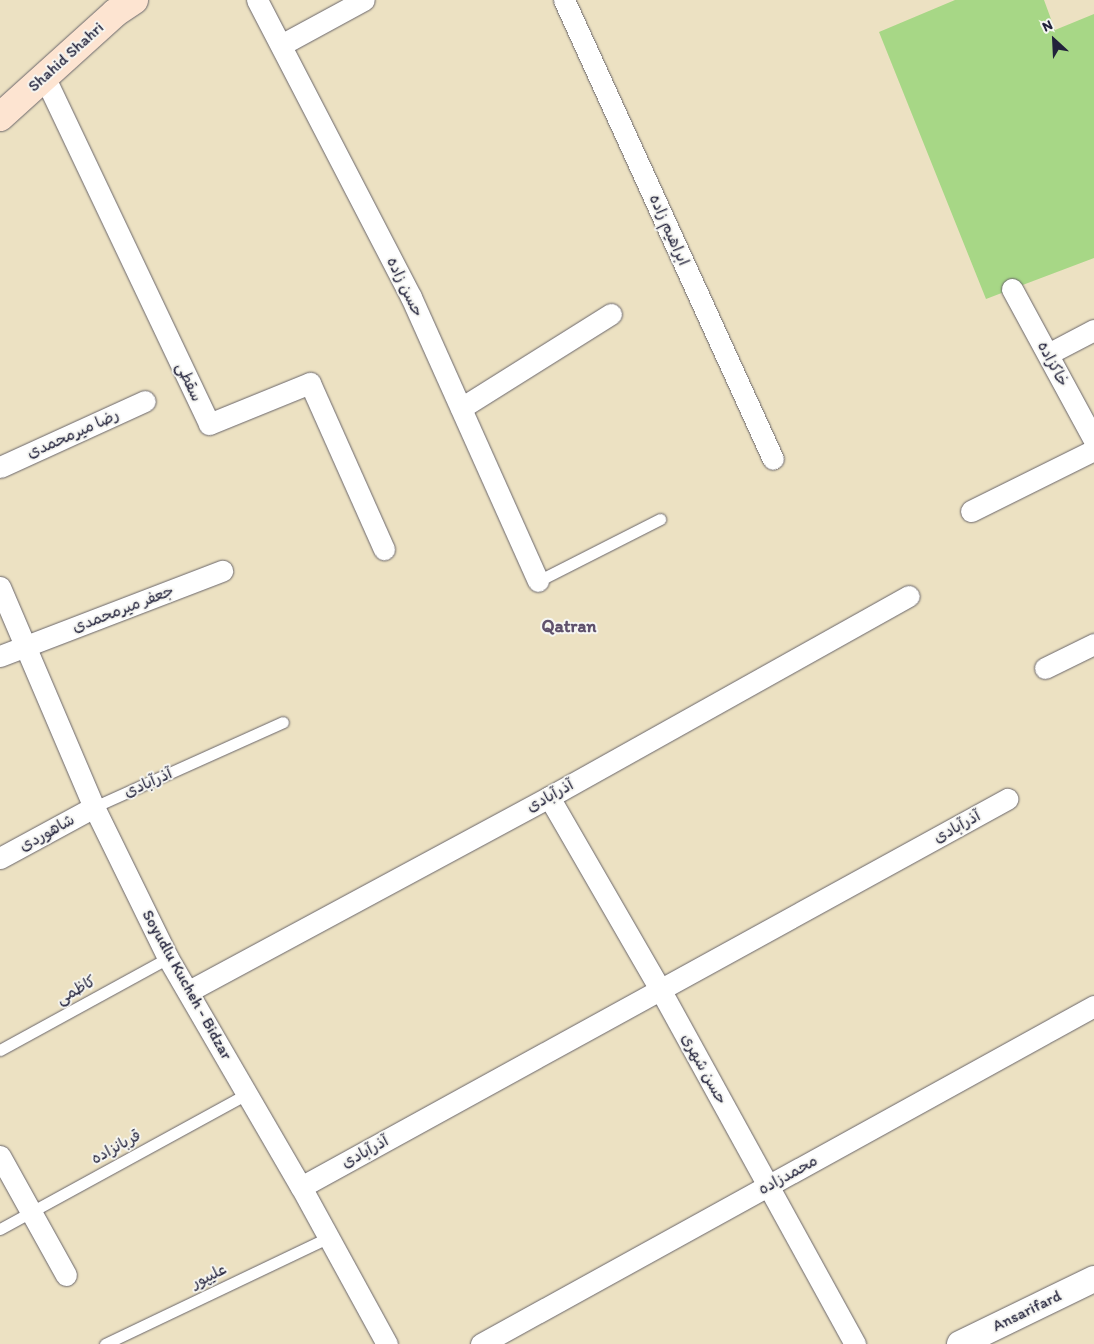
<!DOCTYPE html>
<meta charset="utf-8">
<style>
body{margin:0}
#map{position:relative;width:1094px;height:1344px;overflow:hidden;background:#ece1c2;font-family:Itim,"Playpen Sans Arabic",sans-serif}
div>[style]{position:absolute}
.green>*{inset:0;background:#a7d786}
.roads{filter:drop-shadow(0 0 1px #69656a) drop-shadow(0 0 1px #69656a)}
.service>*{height:11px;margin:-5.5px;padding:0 5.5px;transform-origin:5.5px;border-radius:5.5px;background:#fff}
.minor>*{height:21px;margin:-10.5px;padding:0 10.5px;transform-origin:10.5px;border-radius:10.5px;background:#fff}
.tertiary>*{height:26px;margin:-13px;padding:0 13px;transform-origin:13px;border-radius:13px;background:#fff}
.secondary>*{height:28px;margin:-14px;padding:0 14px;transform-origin:14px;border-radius:14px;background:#fde4d1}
span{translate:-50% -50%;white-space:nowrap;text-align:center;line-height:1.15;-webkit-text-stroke:4px #f6f6f2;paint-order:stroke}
.street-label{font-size:16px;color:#22223b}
.neighbourhood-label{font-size:18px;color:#5f516c;font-weight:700}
.north{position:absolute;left:1029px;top:15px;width:50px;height:50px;-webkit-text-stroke:4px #f6f6f2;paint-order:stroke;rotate:335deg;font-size:14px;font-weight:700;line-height:20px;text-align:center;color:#22223b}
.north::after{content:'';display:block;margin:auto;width:18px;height:22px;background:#22223b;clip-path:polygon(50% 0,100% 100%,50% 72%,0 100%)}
</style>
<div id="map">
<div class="green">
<i style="clip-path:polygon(955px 0,1044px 0,1055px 30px,1094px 14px,1094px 258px,986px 299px,879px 32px)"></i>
</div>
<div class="roads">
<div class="service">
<i style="left:538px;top:581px;width:137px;rotate:-26.9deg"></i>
<i style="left:94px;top:807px;width:207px;rotate:-24.2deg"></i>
<i style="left:0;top:1050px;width:192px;rotate:-28.7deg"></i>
<i style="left:0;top:1229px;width:283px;rotate:-28.7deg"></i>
<i style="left:105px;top:1344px;width:246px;rotate:-25.5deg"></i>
</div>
<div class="minor">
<i style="left:257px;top:0;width:335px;rotate:62.6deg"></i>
<i style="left:411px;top:297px;width:311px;rotate:65.9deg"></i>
<i style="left:564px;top:0;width:504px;rotate:65.52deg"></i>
<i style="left:281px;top:45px;width:94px;rotate:-28.5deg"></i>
<i style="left:44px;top:76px;width:385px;rotate:64.6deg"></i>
<i style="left:209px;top:424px;width:109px;rotate:-22.1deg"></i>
<i style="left:310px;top:383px;width:182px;rotate:66deg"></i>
<i style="left:1012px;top:289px;width:172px;rotate:61.5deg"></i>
<i style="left:1048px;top:354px;width:52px;rotate:-27.6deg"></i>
<i style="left:461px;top:408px;width:177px;rotate:-32.1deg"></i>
<i style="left:0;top:467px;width:159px;rotate:-24.5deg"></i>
<i style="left:971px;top:511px;width:137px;rotate:-26.4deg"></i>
<i style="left:0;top:587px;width:239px;rotate:66.9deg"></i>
<i style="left:94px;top:807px;width:168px;rotate:63.9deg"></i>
<i style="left:168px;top:958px;width:265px;rotate:59.9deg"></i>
<i style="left:301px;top:1187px;width:179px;rotate:61.3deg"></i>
<i style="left:0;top:656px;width:238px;rotate:-21deg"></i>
<i style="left:1045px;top:668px;width:55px;rotate:-26.1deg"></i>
<i style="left:549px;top:797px;width:224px;rotate:60deg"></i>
<i style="left:661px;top:991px;width:403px;rotate:61.2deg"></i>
<i style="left:0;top:858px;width:107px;rotate:-28.5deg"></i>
<i style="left:189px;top:991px;width:409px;rotate:-28.3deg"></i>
<i style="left:549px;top:797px;width:412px;rotate:-29.2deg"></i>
<i style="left:0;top:1156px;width:136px;rotate:61deg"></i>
<i style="left:301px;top:1187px;width:806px;rotate:-28.79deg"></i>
<i style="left:481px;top:1344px;width:700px;rotate:-28.87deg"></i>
</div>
<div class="tertiary">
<i style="left:960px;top:1344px;width:149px;rotate:-25.9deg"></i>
</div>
<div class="secondary">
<i style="left:0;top:117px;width:155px;rotate:-42.1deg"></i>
<i style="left:115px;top:13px;width:23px;rotate:-34deg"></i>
</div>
</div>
<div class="street-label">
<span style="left:66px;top:57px;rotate:-42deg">Shahid Shahri</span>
<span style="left:669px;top:230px;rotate:66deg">ابراهیم زاده</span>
<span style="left:405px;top:287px;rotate:64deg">حسن زاده</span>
<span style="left:1053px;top:364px;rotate:62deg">خاکزاده</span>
<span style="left:189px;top:382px;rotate:65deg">سقطی</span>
<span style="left:73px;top:434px;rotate:-24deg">رضا میرمحمدی</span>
<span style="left:123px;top:609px;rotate:-21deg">جعفر میرمحمدی</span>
<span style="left:148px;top:783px;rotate:-24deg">آذرآبادی</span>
<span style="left:550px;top:796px;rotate:-29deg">آذرآبادی</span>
<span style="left:957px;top:827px;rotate:-29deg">آذرآبادی</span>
<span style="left:47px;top:833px;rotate:-29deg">شاهوردی</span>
<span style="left:187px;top:985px;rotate:61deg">Soyudlu Kucheh - Bidzar</span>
<span style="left:76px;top:990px;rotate:-29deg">کاظمی</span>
<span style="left:704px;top:1069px;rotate:61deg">حسن شهری</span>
<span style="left:116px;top:1147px;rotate:-29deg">قربانزاده</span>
<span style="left:365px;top:1152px;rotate:-29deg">آذرآبادی</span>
<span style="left:788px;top:1175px;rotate:-29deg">محمدزاده</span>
<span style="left:209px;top:1276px;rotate:-26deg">علیپور</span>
<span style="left:1027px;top:1311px;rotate:-26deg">Ansarifard</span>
</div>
<div class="neighbourhood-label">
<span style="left:569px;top:626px">Qatran</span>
</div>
<div class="north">N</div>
</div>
